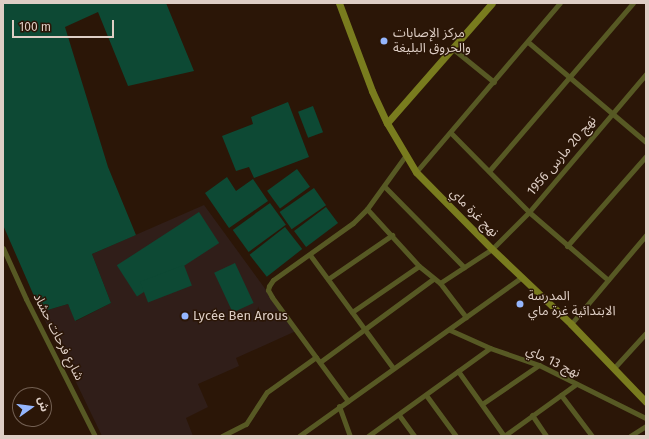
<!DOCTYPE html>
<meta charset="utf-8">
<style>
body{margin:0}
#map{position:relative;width:649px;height:439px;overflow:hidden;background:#2b1607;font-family:"Fira Sans","Noto Sans Arabic",sans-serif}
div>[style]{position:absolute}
.education>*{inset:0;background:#301e19}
.green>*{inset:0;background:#0d4934;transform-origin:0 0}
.street>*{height:5px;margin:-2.5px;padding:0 2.5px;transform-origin:2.5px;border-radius:2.5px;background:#575924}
.secondary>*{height:7px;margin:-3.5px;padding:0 3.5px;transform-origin:3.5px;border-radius:3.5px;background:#797c1e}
.dots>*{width:11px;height:11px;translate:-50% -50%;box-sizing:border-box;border:2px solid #2b1607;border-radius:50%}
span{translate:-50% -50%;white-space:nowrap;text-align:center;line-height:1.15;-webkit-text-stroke:3px #2b1607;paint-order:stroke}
.poi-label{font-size:13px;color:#decec5}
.left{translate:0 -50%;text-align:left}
.street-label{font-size:13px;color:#decec5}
.frame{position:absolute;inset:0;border:4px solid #decec5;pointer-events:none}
.north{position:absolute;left:12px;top:387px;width:40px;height:40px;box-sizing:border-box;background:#2b1607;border:1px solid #736053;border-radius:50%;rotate:76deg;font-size:11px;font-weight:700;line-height:16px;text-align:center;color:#decec5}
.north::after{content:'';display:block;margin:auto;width:14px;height:18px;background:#95b6fd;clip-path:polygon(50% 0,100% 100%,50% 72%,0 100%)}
.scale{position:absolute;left:12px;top:20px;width:102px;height:18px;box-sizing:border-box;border:2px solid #decec5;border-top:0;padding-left:5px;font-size:12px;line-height:14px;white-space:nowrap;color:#decec5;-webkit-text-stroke:3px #2b1607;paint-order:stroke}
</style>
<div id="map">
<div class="education">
<i style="clip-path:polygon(204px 205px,296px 331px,236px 358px,239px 366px,198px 384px,208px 407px,186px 418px,193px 436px,102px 436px,60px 349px,61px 345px,56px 344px,41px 312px,68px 304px,76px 321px,111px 303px,92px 254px)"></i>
</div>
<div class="green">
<i style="clip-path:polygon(3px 3px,166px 3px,194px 71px,128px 86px,98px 12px,65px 27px,108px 167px,136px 235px,92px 254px,111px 303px,75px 321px,68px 304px,41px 312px,3px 225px)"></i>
<i style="clip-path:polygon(288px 102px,309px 157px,254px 178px,249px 167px,236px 171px,222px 136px,253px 124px,251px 117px)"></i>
<i style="left:313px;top:106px;width:28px;height:16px;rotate:69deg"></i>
<i style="left:297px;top:169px;width:22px;height:37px;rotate:54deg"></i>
<i style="clip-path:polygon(227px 177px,236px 191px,253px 179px,268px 201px,229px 228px,205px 193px)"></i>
<i style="left:314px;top:188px;width:21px;height:42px;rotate:55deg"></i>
<i style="left:270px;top:203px;width:27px;height:46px;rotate:54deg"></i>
<i style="left:326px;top:207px;width:20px;height:40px;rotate:53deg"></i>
<i style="left:199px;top:212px;width:37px;height:98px;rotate:57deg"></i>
<i style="left:285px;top:227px;width:28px;height:45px;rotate:52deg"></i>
<i style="left:235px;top:263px;width:44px;height:23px;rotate:65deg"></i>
<i style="left:184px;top:265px;width:22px;height:47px;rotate:69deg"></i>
</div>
<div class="street">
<i style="left:528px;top:42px;width:155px;rotate:40.3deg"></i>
<i style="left:452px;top:48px;width:54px;rotate:39deg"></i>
<i style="left:451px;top:133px;width:111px;rotate:45.4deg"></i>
<i style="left:529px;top:212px;width:104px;rotate:40.7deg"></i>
<i style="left:489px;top:171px;width:221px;rotate:-49.4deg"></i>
<i style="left:416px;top:172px;width:222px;rotate:-49.6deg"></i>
<i style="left:384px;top:186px;width:114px;rotate:45.4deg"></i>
<i style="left:367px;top:209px;width:77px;rotate:47.6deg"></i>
<i style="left:419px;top:266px;width:27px;rotate:39deg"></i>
<i style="left:440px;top:283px;width:43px;rotate:52.6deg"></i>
<i style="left:567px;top:246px;width:120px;rotate:-48.7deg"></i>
<i style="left:3px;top:248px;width:56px;rotate:65.7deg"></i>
<i style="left:26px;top:299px;width:153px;rotate:63.3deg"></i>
<i style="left:310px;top:255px;width:140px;rotate:53.7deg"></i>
<i style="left:328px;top:279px;width:78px;rotate:-34.5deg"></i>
<i style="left:440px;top:283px;width:62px;rotate:-33.2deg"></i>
<i style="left:492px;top:249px;width:52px;rotate:-45deg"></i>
<i style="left:529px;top:212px;width:181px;rotate:-49.7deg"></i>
<i style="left:352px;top:312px;width:81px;rotate:-34.5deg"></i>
<i style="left:571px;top:324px;width:116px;rotate:-49.9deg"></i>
<i style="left:450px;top:330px;width:44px;rotate:24.2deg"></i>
<i style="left:490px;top:348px;width:52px;rotate:19.1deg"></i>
<i style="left:539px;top:365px;width:119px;rotate:26.4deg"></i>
<i style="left:320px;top:362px;width:140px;rotate:-36.3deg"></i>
<i style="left:614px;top:368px;width:47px;rotate:-47.6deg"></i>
<i style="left:458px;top:371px;width:80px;rotate:54.7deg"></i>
<i style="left:426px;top:395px;width:51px;rotate:53.8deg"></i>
<i style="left:561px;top:395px;width:51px;rotate:52.9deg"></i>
<i style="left:348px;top:401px;width:129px;rotate:-126.2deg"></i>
<i style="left:272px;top:297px;width:8px;rotate:-120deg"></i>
<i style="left:268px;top:290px;width:4px;rotate:-76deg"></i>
<i style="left:269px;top:286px;width:7px;rotate:-56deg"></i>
<i style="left:273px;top:280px;width:98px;rotate:-35.5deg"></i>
<i style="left:353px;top:223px;width:20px;rotate:-45deg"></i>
<i style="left:367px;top:209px;width:67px;rotate:-54.2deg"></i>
<i style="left:482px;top:404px;width:69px;rotate:-34.4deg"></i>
<i style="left:339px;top:406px;width:32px;rotate:70deg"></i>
<i style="left:399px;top:415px;width:26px;rotate:54deg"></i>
<i style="left:532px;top:415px;width:25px;rotate:56deg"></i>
<i style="left:222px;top:436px;width:27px;rotate:-27deg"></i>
<i style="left:246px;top:424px;width:38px;rotate:-57deg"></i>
<i style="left:267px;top:392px;width:60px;rotate:-35.5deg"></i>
<i style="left:299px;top:436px;width:274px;rotate:-35.5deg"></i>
<i style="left:368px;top:436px;width:150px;rotate:-35.8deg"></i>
<i style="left:504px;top:436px;width:89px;rotate:-35.8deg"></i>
<i style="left:630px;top:436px;width:19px;rotate:-32deg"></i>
</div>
<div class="secondary">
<i style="left:339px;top:3px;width:94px;rotate:69.4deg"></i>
<i style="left:372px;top:91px;width:35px;rotate:65deg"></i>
<i style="left:387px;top:123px;width:57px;rotate:59.4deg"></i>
<i style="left:416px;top:172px;width:108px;rotate:45.4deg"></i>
<i style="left:492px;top:249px;width:109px;rotate:43.5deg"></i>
<i style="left:571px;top:324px;width:108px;rotate:46.1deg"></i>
<i style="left:387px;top:123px;width:159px;rotate:-48.8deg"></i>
</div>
<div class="dots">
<i style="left:384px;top:41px;background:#95b6fd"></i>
<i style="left:520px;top:304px;background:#95b6fd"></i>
<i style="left:185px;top:316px;background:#95b6fd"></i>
</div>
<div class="poi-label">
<span class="left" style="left:393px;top:41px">مركز الإصابات<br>والحروق البليغة</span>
<span class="left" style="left:528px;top:304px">المدرسة<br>الابتدائية غرة ماي</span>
<span class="left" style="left:193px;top:316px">Lycée Ben Arous</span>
</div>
<div class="street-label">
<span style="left:562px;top:156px;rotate:-50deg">نهج 20 مارس 1956</span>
<span style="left:474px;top:213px;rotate:45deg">نهج غرة ماي</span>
<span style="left:58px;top:337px;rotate:63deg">شارع فرحات حشاد</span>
<span style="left:553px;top:362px;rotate:25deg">نهج 13 ماي</span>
</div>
<div class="frame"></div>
<div class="north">ش</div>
<div class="scale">100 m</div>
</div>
